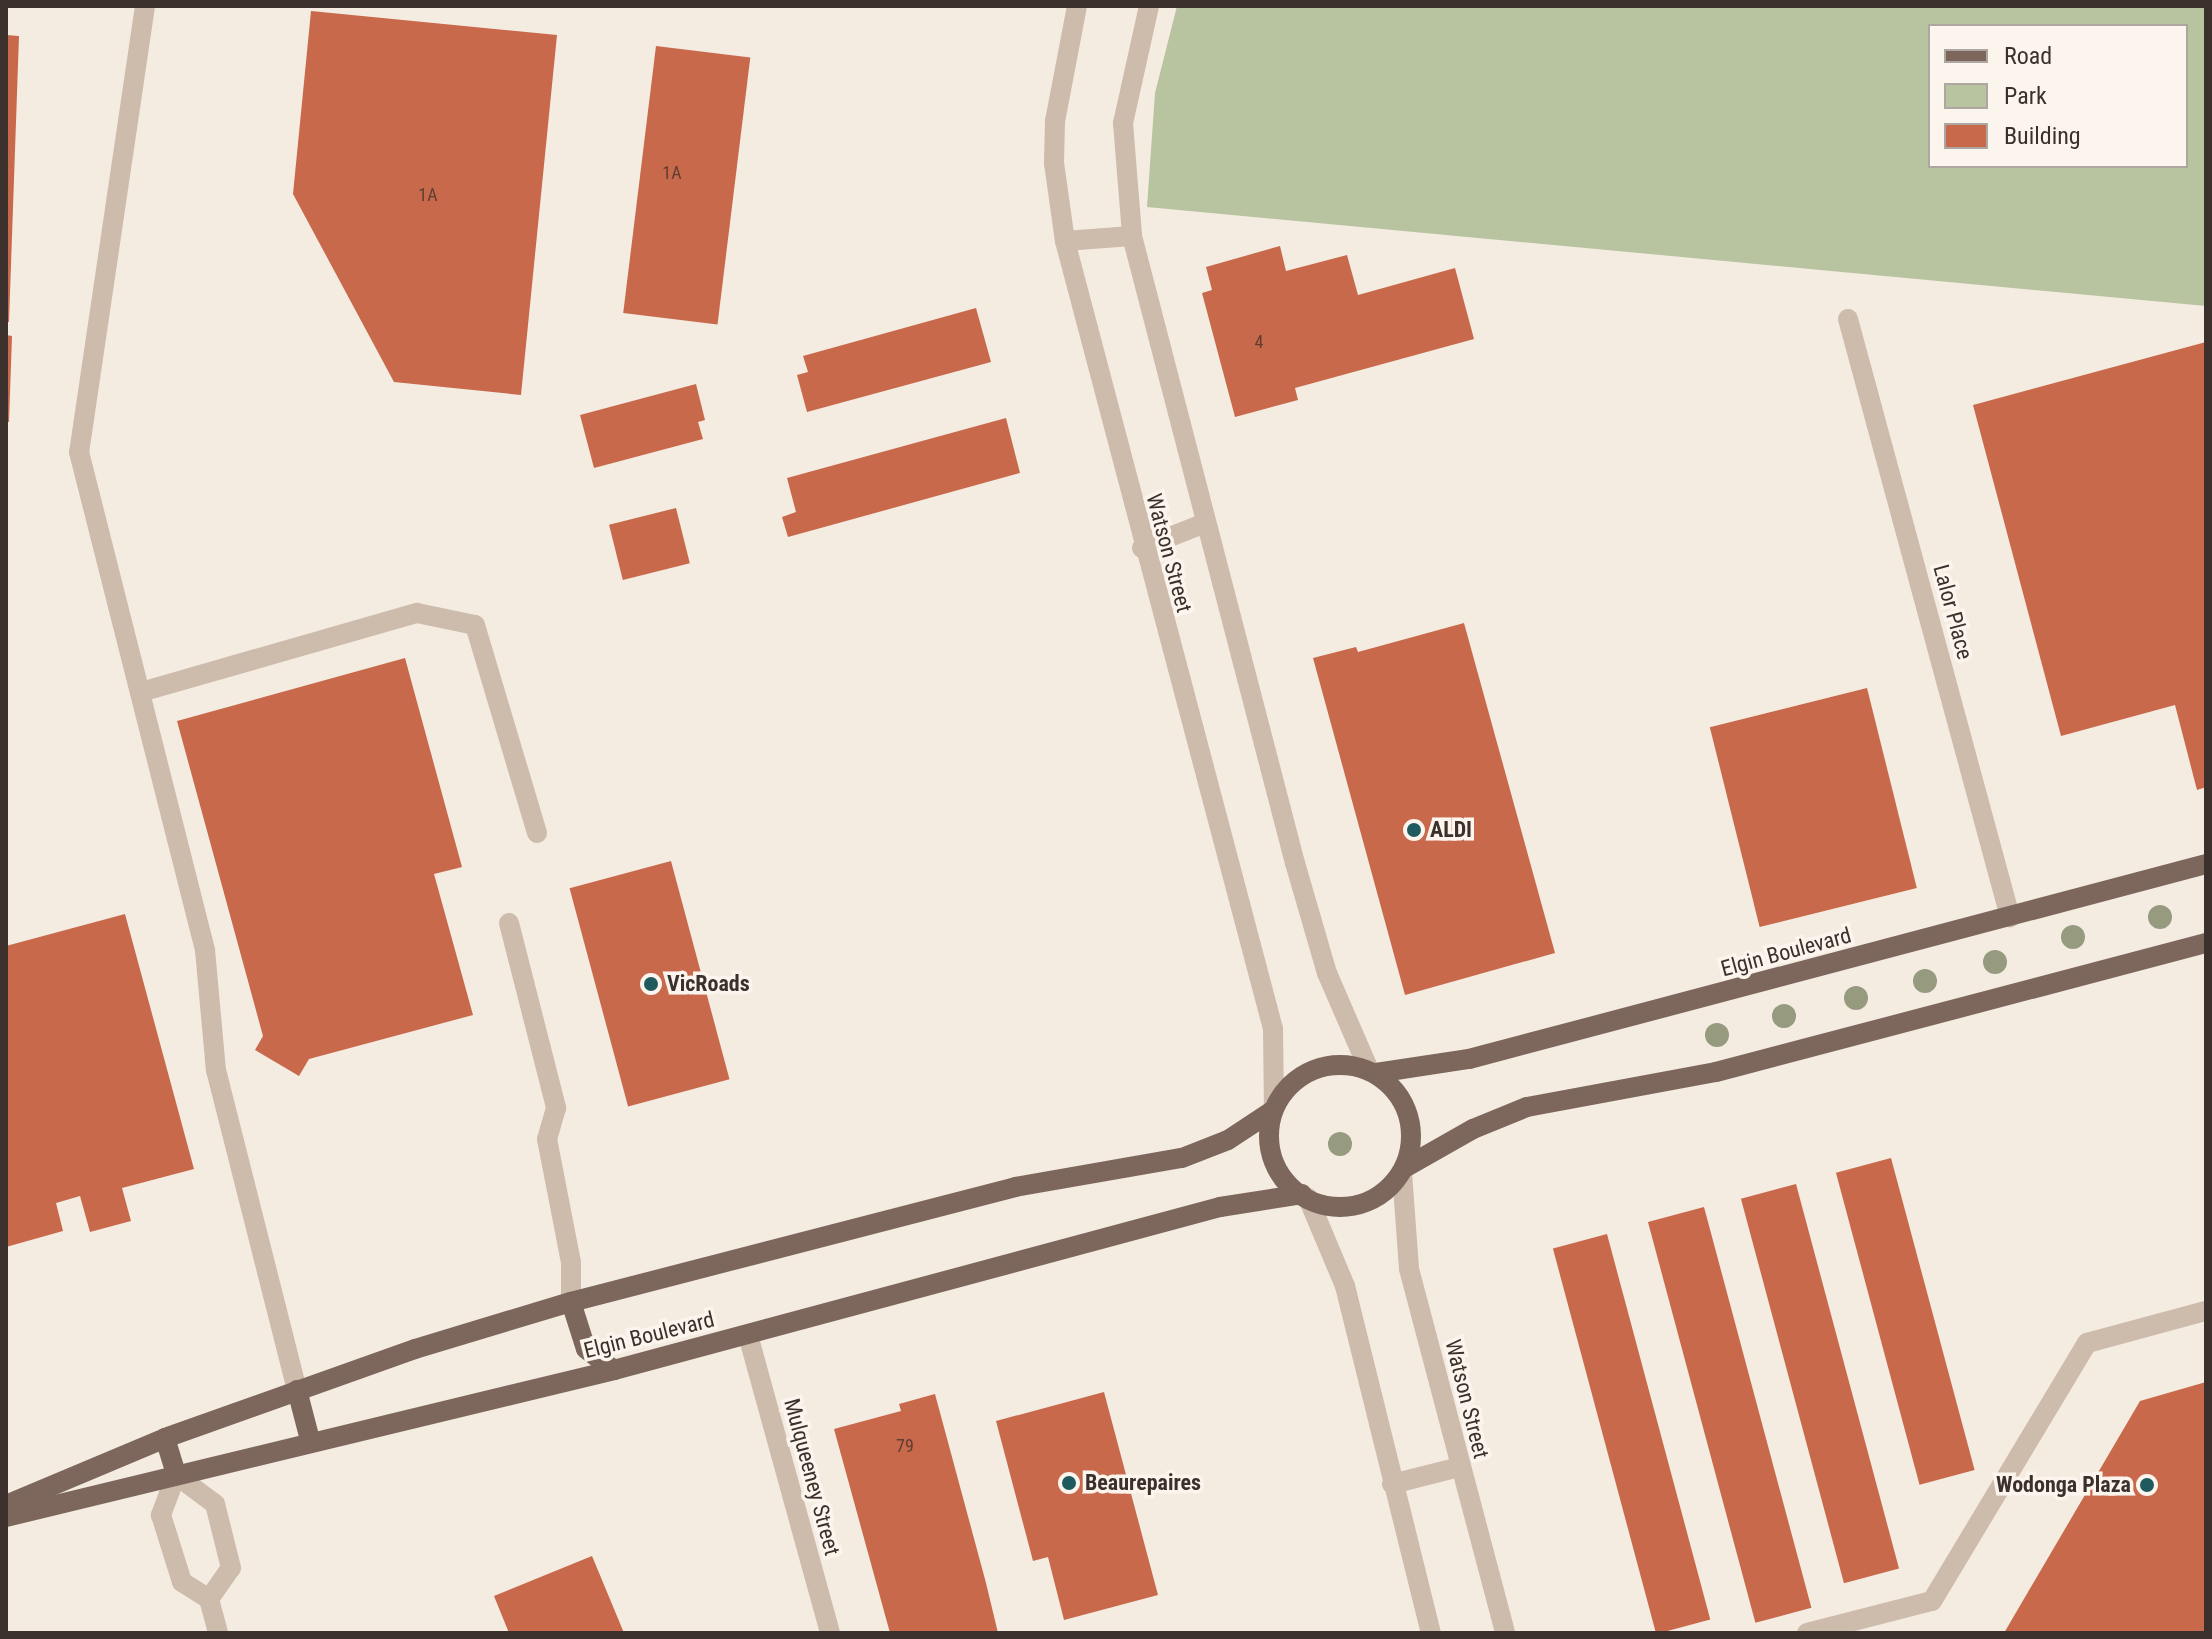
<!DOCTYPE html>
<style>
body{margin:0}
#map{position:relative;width:2212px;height:1639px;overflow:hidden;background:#f4ebe1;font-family:"Roboto Condensed",sans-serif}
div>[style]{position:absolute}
.green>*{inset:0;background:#b8c4a0}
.building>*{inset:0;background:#c8694b;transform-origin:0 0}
.minor>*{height:20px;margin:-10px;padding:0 10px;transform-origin:10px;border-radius:10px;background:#cdbbac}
.major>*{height:20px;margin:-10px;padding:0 10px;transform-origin:10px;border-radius:10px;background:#7d675c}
.major>.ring{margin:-10px;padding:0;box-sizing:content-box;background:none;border:20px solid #7d675c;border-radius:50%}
.trees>*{width:24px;height:24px;margin:-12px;border-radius:50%;background:#969b7f}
.dots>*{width:22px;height:22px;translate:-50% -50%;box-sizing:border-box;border:4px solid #fbf5ee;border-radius:50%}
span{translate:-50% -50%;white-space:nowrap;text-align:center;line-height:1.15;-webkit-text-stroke:7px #fbf5ee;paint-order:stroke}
.number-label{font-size:18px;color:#5e3e33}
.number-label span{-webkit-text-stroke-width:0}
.street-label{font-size:22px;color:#3b302b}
.poi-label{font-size:22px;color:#3b302b;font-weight:700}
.left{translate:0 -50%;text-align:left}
.right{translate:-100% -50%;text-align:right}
.frame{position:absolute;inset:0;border:8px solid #3b302b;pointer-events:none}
.legend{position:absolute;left:1928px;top:24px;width:260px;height:144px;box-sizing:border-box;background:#fbf5ee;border:2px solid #aea6a0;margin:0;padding:10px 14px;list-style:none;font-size:24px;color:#3b302b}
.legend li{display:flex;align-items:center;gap:16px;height:40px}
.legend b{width:40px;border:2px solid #aea6a0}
</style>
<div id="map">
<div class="green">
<i style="clip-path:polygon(evenodd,1177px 6px,2206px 6px,2206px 306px,1147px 207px,1155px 93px,1177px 6px,1930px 26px,2186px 26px,2186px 166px,1930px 166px,1930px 26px)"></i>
</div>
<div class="building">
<i style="clip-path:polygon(311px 11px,557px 35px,521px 395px,394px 382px,293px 194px)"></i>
<i style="clip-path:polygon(6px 35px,19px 36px,9px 322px,6px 322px)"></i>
<i style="left:656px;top:46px;width:95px;height:269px;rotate:7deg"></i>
<i style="clip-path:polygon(1280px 246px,1286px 271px,1347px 255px,1358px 295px,1455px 268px,1474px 339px,1295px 388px,1298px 400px,1235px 417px,1202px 293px,1212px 290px,1206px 267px)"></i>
<i style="clip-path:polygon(976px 308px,991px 362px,807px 412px,797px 375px,808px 372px,803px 356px)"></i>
<i style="clip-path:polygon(6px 335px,12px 336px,9px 422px,6px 422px)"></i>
<i style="clip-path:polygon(2206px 342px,2206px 787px,2197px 790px,2175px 705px,2061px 736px,1973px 405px)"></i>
<i style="clip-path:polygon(696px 384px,705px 420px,698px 422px,703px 439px,594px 468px,580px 415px)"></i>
<i style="clip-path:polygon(1006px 418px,1020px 473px,788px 537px,782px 517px,796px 512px,787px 478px)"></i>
<i style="left:676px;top:508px;width:57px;height:69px;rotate:76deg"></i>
<i style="clip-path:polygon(1464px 623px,1555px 953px,1405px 995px,1313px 658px,1356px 647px,1358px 652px)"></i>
<i style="clip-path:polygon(405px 658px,462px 867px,434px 874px,473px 1015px,309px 1059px,299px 1076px,255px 1050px,263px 1036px,177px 721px)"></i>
<i style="left:1867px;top:688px;width:206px;height:162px;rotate:76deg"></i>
<i style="left:671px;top:861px;width:226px;height:105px;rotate:75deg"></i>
<i style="clip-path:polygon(125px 914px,194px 1169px,122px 1188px,131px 1221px,90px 1232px,80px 1196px,56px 1203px,63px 1231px,6px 1247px,6px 946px)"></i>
<i style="left:1891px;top:1158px;width:323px;height:57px;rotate:75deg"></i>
<i style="left:1796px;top:1184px;width:398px;height:57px;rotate:75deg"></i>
<i style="left:1704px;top:1207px;width:415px;height:58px;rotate:75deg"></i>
<i style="left:1607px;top:1234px;width:399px;height:56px;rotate:75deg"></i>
<i style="clip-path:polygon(2206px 1382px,2206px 1633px,2004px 1633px,2140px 1401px)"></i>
<i style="clip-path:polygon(1104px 1392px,1158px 1595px,1064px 1620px,1048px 1557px,1033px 1561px,996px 1421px)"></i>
<i style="clip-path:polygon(935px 1394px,986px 1583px,998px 1633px,890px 1633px,834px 1429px,901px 1411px,899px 1404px)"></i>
<i style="clip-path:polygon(592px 1556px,624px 1633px,509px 1633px,494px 1596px)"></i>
</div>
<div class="minor">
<i style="left:145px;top:6px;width:451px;rotate:98.4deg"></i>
<i style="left:79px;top:452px;width:514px;rotate:75.8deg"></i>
<i style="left:205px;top:950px;width:121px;rotate:84.8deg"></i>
<i style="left:216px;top:1070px;width:330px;rotate:75.8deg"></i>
<i style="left:1077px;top:6px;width:117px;rotate:100.8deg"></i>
<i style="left:1055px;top:121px;width:42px;rotate:91.4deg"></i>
<i style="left:1054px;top:163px;width:79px;rotate:82deg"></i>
<i style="left:1065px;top:241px;width:815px;rotate:75.21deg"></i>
<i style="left:1273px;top:1029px;width:78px;rotate:89.3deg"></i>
<i style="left:1149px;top:6px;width:120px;rotate:102.5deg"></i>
<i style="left:1123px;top:123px;width:113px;rotate:85.4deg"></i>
<i style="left:1132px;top:236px;width:648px;rotate:75.43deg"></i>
<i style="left:1295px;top:863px;width:115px;rotate:73.8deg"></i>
<i style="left:1327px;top:973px;width:106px;rotate:66.6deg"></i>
<i style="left:1065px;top:241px;width:67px;rotate:-4.3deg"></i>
<i style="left:1848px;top:319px;width:620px;rotate:74.84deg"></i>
<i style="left:1142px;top:548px;width:68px;rotate:-21.6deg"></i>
<i style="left:141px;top:692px;width:287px;rotate:-16deg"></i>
<i style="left:417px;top:613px;width:59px;rotate:11.7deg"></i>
<i style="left:475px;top:625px;width:217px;rotate:73.4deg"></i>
<i style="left:509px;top:923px;width:191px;rotate:75.7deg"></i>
<i style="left:556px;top:1108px;width:32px;rotate:106deg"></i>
<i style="left:547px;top:1139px;width:125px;rotate:79deg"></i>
<i style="left:571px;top:1262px;width:40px;rotate:90deg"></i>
<i style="left:1402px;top:1173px;width:96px;rotate:85.8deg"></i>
<i style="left:1409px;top:1269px;width:376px;rotate:75.2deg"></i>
<i style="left:1308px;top:1198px;width:95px;rotate:67.2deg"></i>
<i style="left:1345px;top:1286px;width:357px;rotate:76.1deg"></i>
<i style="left:748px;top:1335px;width:309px;rotate:74.6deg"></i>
<i style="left:1392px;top:1484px;width:69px;rotate:-14.2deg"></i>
<i style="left:209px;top:1599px;width:38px;rotate:-55deg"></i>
<i style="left:231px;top:1568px;width:66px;rotate:-104deg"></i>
<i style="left:215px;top:1504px;width:49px;rotate:-143.4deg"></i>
<i style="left:176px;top:1475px;width:43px;rotate:110.6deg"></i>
<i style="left:161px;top:1515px;width:70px;rotate:72.6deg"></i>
<i style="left:182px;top:1582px;width:32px;rotate:32deg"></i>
<i style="left:209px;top:1599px;width:35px;rotate:75deg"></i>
<i style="left:1807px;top:1633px;width:129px;rotate:-14.4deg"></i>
<i style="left:1932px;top:1601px;width:301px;rotate:-59deg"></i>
<i style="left:2087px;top:1343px;width:123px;rotate:-15.1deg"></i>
</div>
<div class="major">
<i class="ring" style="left:1269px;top:1065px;width:122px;height:122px"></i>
<i style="left:1376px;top:1073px;width:94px;rotate:-8.6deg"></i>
<i style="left:1469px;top:1059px;width:762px;rotate:-14.82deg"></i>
<i style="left:1406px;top:1167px;width:77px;rotate:-29.6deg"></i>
<i style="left:1473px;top:1129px;width:58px;rotate:-22.2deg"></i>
<i style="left:1527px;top:1107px;width:192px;rotate:-10.5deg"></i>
<i style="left:1716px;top:1072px;width:507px;rotate:-14.75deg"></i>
<i style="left:571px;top:1302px;width:49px;rotate:72.3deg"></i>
<i style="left:586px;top:1349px;width:35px;rotate:37deg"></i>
<i style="left:297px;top:1390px;width:52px;rotate:75.4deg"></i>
<i style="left:165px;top:1438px;width:39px;rotate:73deg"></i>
<i style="left:6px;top:1505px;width:173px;rotate:-22.8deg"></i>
<i style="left:165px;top:1438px;width:265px;rotate:-19.6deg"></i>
<i style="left:415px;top:1349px;width:163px;rotate:-16.8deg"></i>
<i style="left:571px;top:1302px;width:459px;rotate:-14.5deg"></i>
<i style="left:1015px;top:1187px;width:169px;rotate:-9.9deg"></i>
<i style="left:1182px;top:1158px;width:49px;rotate:-21.4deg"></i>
<i style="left:1228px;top:1140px;width:53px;rotate:-33.4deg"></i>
<i style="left:6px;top:1517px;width:626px;rotate:-13.59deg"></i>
<i style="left:614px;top:1370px;width:628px;rotate:-15.05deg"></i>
<i style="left:1220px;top:1207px;width:83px;rotate:-9deg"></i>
</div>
<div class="trees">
<i style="left:2160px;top:917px"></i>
<i style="left:2073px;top:937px"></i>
<i style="left:1995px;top:962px"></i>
<i style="left:1925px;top:981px"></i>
<i style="left:1856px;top:998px"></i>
<i style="left:1784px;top:1016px"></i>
<i style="left:1717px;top:1035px"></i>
<i style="left:1340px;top:1144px"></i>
</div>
<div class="dots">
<i style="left:1414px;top:830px;background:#1f5a5e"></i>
<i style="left:651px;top:984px;background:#1f5a5e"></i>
<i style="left:1069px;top:1483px;background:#1f5a5e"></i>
<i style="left:2147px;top:1485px;background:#1f5a5e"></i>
</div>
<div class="number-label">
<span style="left:672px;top:173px">1A</span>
<span style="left:428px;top:195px">1A</span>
<span style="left:1259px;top:342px">4</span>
<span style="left:905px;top:1446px">79</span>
</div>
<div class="street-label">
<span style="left:1169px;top:553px;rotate:75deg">Watson Street</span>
<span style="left:1953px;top:612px;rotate:75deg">Lalor Place</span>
<span style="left:1786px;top:952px;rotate:-15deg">Elgin Boulevard</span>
<span style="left:649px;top:1335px;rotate:-14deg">Elgin Boulevard</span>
<span style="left:1467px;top:1399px;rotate:76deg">Watson Street</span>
<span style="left:812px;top:1477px;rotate:75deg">Mulqueeney Street</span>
</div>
<div class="poi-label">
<span class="left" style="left:1430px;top:830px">ALDI</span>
<span class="left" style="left:667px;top:984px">VicRoads</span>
<span class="left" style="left:1085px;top:1483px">Beaurepaires</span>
<span class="right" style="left:2131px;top:1485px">Wodonga Plaza</span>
</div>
<div class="frame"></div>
<ul class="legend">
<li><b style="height:10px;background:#7d675c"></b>Road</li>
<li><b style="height:22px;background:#b8c4a0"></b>Park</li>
<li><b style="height:22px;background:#c8694b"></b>Building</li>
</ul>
</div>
